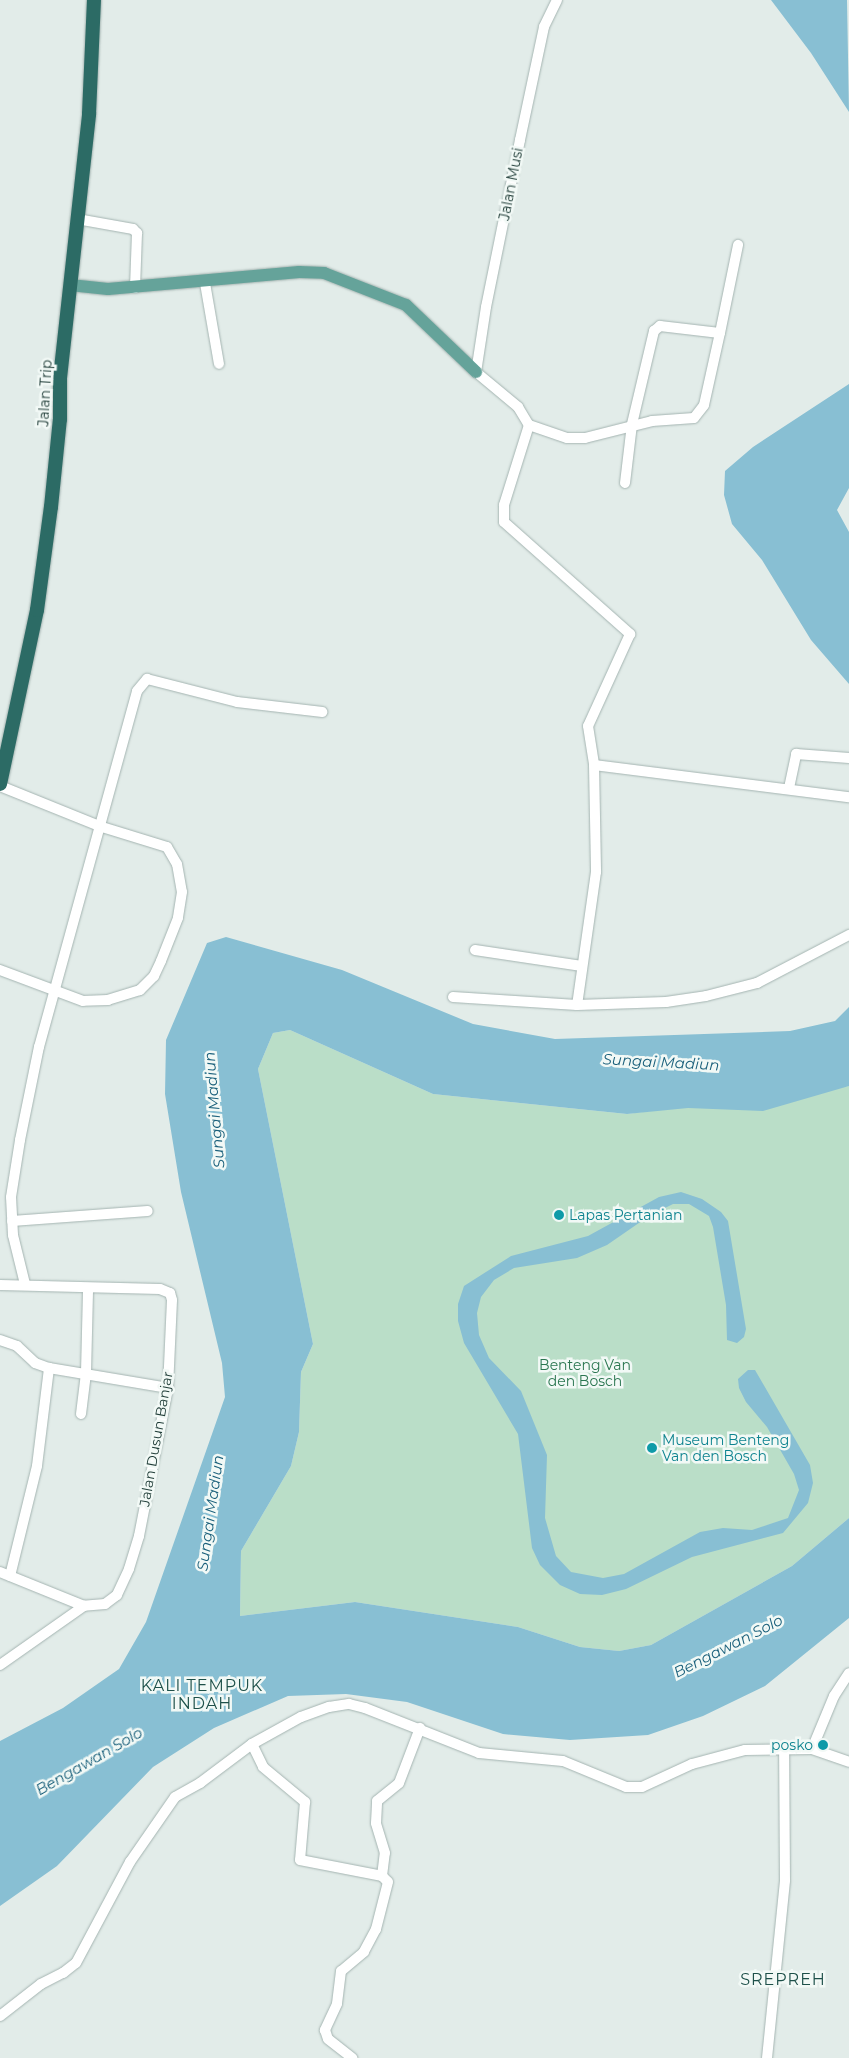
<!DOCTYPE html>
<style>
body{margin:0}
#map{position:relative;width:849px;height:2058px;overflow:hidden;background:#e2ece9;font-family:Montserrat,sans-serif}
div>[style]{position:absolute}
.green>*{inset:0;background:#badec8}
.water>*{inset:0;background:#88bfd3}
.roads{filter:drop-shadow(0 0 1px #a4b4b1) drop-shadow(0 0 1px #a4b4b1)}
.minor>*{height:10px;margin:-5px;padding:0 5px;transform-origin:5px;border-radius:5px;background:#fff}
.major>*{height:12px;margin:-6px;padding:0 6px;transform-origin:6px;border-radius:6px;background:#65a39a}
.highway>*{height:14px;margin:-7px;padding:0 7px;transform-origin:7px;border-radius:7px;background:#2c6b65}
.dots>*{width:14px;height:14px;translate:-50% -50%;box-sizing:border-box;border:2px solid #f2f9f6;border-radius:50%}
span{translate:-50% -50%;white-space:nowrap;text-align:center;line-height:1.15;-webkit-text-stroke:5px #f2f9f6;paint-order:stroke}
.street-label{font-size:14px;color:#213e39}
.culture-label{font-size:14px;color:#0d838f}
.left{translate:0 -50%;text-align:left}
.right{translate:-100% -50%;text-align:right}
.park-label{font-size:14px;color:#2a7650}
.water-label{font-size:15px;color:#1a607b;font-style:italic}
.quarter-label{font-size:16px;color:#1d5049;letter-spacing:1px}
</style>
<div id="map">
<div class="green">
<i style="clip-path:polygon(290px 1030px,433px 1094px,627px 1114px,849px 1086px,849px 1518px,792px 1566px,651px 1645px,619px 1651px,580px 1647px,518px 1627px,355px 1602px,240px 1616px,241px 1551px,291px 1466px,299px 1432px,301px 1372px,313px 1344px,258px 1069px,273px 1033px)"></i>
</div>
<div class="water">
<i style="clip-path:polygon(771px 0,847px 0,849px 112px,811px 53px)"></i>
<i style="clip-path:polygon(849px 384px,849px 488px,837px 510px,849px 532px,849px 684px,811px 640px,762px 560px,732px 524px,724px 495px,725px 471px,753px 447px)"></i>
<i style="clip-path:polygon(226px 937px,342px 970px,473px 1024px,555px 1039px,790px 1031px,835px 1021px,849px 1007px,849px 1086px,763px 1111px,688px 1108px,627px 1114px,433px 1094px,290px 1030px,273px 1033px,258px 1069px,313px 1344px,301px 1372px,299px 1432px,291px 1466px,241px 1551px,240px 1616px,355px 1602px,518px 1627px,580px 1647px,619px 1651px,651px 1645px,792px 1566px,849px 1518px,849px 1618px,765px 1686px,703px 1716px,648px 1735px,570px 1740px,503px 1734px,407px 1702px,346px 1694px,288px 1696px,214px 1728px,153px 1767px,57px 1866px,0 1906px,0 1741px,63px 1708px,119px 1669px,146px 1622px,225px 1397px,222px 1363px,181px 1192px,165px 1094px,166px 1040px,207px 943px)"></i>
<i style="clip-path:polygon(681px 1192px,702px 1199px,721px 1212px,728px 1221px,746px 1329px,744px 1337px,737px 1343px,727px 1340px,726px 1305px,713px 1227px,709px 1216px,689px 1204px,673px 1204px,649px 1216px,607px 1245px,577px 1258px,514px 1268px,494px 1280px,481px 1297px,477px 1313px,479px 1335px,489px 1358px,521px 1391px,547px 1455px,545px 1518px,556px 1556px,571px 1572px,603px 1578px,624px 1574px,700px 1532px,723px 1528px,752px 1530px,788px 1518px,799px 1490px,794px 1474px,767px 1427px,746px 1402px,739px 1388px,738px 1379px,748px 1370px,755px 1370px,810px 1465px,813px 1483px,808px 1503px,783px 1533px,692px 1557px,626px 1589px,602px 1595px,580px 1594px,560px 1585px,540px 1565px,532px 1548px,518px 1434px,464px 1343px,458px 1321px,458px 1304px,464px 1286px,511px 1256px,588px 1236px,659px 1197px)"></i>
</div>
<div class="roads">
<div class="minor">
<i style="left:557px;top:0;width:30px;rotate:116deg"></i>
<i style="left:544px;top:27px;width:116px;rotate:102deg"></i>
<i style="left:520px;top:140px;width:170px;rotate:101.5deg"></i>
<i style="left:486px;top:307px;width:66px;rotate:98.7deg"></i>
<i style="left:476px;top:372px;width:55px;rotate:39.8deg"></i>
<i style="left:518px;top:407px;width:21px;rotate:59deg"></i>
<i style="left:529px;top:425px;width:84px;rotate:107.4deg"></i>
<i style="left:504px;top:505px;width:17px;rotate:90deg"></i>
<i style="left:504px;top:522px;width:169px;rotate:41.6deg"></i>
<i style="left:630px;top:634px;width:101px;rotate:114.5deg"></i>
<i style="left:588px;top:726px;width:39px;rotate:81deg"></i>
<i style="left:594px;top:765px;width:107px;rotate:88.9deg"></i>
<i style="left:596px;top:872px;width:134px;rotate:98.1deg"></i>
<i style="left:77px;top:219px;width:57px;rotate:10.1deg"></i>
<i style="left:133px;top:229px;width:6px;rotate:45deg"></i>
<i style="left:137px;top:233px;width:55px;rotate:92.1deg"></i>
<i style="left:205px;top:283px;width:82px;rotate:80.2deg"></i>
<i style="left:529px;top:425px;width:40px;rotate:18.9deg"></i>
<i style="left:567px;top:438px;width:18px"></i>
<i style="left:585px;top:438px;width:69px;rotate:-14.2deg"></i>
<i style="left:652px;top:421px;width:42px;rotate:-4.1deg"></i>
<i style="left:694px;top:418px;width:16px;rotate:-52deg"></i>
<i style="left:704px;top:405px;width:74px;rotate:-77.5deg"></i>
<i style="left:625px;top:483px;width:59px;rotate:-83.2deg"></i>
<i style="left:632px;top:424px;width:96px;rotate:-76.7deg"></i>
<i style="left:654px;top:331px;width:8px;rotate:-40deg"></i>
<i style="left:660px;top:326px;width:60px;rotate:6.7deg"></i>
<i style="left:720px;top:333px;width:90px;rotate:-78.4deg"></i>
<i style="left:594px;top:765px;width:257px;rotate:7.2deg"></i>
<i style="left:0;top:786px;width:110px;rotate:21.9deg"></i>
<i style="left:102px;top:827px;width:68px;rotate:17.1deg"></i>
<i style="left:167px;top:847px;width:20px;rotate:60deg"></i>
<i style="left:177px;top:864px;width:28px;rotate:80deg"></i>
<i style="left:182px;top:892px;width:26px;rotate:99deg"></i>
<i style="left:178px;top:918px;width:46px;rotate:111.6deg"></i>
<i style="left:161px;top:961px;width:17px;rotate:115deg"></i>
<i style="left:154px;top:976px;width:20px;rotate:135deg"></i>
<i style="left:140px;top:990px;width:34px;rotate:163deg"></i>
<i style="left:108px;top:1000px;width:25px;rotate:178deg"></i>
<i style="left:83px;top:1001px;width:89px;rotate:-159.5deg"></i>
<i style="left:789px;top:788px;width:35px;rotate:-78deg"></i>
<i style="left:796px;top:754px;width:53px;rotate:4.3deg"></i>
<i style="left:475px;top:950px;width:108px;rotate:8.5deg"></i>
<i style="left:453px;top:997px;width:124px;rotate:3.7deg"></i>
<i style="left:577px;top:1005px;width:89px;rotate:-1.9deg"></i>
<i style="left:666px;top:1002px;width:40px;rotate:-8.5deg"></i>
<i style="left:706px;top:996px;width:53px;rotate:-14.3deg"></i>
<i style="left:757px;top:983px;width:104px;rotate:-27.6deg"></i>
<i style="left:12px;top:1221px;width:136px;rotate:-4.2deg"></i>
<i style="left:25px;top:1284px;width:50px;rotate:-103.8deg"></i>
<i style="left:13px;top:1235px;width:38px;rotate:-93deg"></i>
<i style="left:11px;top:1197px;width:58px;rotate:-81deg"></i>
<i style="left:20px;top:1140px;width:95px;rotate:-78.5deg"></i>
<i style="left:39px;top:1047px;width:369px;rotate:-74.6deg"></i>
<i style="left:137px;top:691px;width:16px;rotate:-50deg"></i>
<i style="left:147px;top:679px;width:93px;rotate:14.3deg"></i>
<i style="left:237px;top:702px;width:86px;rotate:6.7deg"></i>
<i style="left:0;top:1285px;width:160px;rotate:1.4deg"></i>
<i style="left:160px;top:1289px;width:11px;rotate:22deg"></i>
<i style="left:170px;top:1293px;width:7px;rotate:74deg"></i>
<i style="left:172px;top:1300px;width:88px;rotate:92.6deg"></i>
<i style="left:168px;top:1388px;width:151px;rotate:101.1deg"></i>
<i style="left:139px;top:1536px;width:34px;rotate:107deg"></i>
<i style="left:129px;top:1569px;width:29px;rotate:115deg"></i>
<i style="left:117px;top:1595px;width:15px;rotate:143deg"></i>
<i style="left:105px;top:1604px;width:21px;rotate:175deg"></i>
<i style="left:84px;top:1606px;width:91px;rotate:-158deg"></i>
<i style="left:0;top:1340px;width:18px;rotate:19deg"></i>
<i style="left:17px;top:1346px;width:25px;rotate:43deg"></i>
<i style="left:35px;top:1363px;width:15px;rotate:20deg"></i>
<i style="left:49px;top:1368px;width:121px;rotate:9.5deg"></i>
<i style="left:81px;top:1414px;width:41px;rotate:-83deg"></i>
<i style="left:86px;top:1373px;width:84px;rotate:-88.6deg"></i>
<i style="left:10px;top:1576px;width:113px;rotate:-76.2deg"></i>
<i style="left:37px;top:1466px;width:99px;rotate:-83deg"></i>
<i style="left:0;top:1665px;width:103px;rotate:-35.1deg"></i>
<i style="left:252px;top:1744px;width:25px;rotate:64deg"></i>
<i style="left:263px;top:1767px;width:55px;rotate:39.8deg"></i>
<i style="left:305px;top:1802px;width:58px;rotate:94.9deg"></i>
<i style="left:300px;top:1860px;width:84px;rotate:11deg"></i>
<i style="left:382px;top:1876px;width:8px;rotate:45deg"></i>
<i style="left:388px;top:1882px;width:49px;rotate:104.3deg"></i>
<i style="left:376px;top:1929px;width:26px;rotate:118deg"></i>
<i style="left:364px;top:1952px;width:30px;rotate:140deg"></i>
<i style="left:341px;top:1971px;width:33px;rotate:97deg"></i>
<i style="left:337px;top:2004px;width:29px;rotate:115deg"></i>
<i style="left:325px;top:2030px;width:9px;rotate:72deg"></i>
<i style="left:328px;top:2039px;width:31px;rotate:38deg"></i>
<i style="left:812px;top:1749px;width:57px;rotate:-67.5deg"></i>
<i style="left:834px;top:1696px;width:27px;rotate:-57deg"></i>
<i style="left:382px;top:1876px;width:23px;rotate:-83deg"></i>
<i style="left:385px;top:1853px;width:31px;rotate:-107deg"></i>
<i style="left:376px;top:1823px;width:22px;rotate:-87deg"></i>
<i style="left:377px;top:1801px;width:28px;rotate:-39deg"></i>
<i style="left:399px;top:1783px;width:59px;rotate:-69.1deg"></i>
<i style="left:0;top:2016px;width:52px;rotate:-38deg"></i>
<i style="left:41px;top:1984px;width:25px;rotate:-27deg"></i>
<i style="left:63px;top:1973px;width:16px;rotate:-38deg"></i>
<i style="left:76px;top:1963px;width:115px;rotate:-61.9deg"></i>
<i style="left:130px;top:1862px;width:79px;rotate:-55.3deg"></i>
<i style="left:175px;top:1797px;width:29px;rotate:-29deg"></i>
<i style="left:200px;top:1783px;width:65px;rotate:-36.9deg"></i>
<i style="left:252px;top:1744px;width:56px;rotate:-28.9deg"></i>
<i style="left:301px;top:1717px;width:30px;rotate:-20deg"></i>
<i style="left:329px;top:1707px;width:20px;rotate:-9deg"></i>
<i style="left:349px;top:1704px;width:16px;rotate:14deg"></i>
<i style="left:365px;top:1708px;width:123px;rotate:21.5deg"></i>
<i style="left:479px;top:1753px;width:84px;rotate:5.4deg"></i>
<i style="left:563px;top:1761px;width:68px;rotate:22.4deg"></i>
<i style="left:626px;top:1787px;width:16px"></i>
<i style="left:642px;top:1787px;width:55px;rotate:-24.7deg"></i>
<i style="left:692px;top:1764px;width:55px;rotate:-14.8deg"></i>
<i style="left:745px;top:1750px;width:67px;rotate:-0.9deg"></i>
<i style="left:812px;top:1749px;width:39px;rotate:19deg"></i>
<i style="left:767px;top:2058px;width:179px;rotate:-84.2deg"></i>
<i style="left:785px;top:1880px;width:132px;rotate:-90.4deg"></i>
</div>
<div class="major">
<i style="left:70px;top:285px;width:38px;rotate:6deg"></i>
<i style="left:108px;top:289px;width:192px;rotate:-5.1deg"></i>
<i style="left:299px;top:272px;width:25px;rotate:2deg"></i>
<i style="left:324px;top:273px;width:88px;rotate:21.3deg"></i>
<i style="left:406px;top:305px;width:97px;rotate:43.7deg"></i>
</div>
<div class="highway">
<i style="left:0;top:784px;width:178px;rotate:-78deg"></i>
<i style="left:37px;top:610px;width:104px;rotate:-82.3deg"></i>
<i style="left:51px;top:507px;width:88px;rotate:-84.2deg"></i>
<i style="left:60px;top:419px;width:41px;rotate:-90deg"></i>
<i style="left:60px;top:378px;width:266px;rotate:-83.7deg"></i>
<i style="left:89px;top:114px;width:114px;rotate:-87.5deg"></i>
</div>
</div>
<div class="dots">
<i style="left:559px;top:1215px;background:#0f9aa8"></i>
<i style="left:652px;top:1448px;background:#0f9aa8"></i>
<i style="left:823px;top:1745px;background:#0f9aa8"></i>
</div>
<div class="street-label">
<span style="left:511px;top:184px;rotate:-79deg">Jalan Musi</span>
<span style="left:45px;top:393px;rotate:-87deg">Jalan Trip</span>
<span style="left:156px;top:1439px;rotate:-80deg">Jalan Dusun Banjar</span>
</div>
<div class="culture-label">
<span class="left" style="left:569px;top:1215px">Lapas Pertanian</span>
<span class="left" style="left:662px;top:1448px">Museum Benteng<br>Van den Bosch</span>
<span class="right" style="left:813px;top:1745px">posko</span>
</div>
<div class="park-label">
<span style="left:585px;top:1373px">Benteng Van<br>den Bosch</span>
</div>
<div class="water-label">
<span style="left:661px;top:1062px;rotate:3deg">Sungai Madiun</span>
<span style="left:214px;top:1110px;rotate:-95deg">Sungai Madiun</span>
<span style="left:210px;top:1513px;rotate:-82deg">Sungai Madiun</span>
<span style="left:728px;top:1646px;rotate:-27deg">Bengawan Solo</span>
<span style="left:89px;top:1761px;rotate:-30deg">Bengawan Solo</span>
</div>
<div class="quarter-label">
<span style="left:202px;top:1695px">KALI TEMPUK<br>INDAH</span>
<span style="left:783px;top:1980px">SREPREH</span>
</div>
</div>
